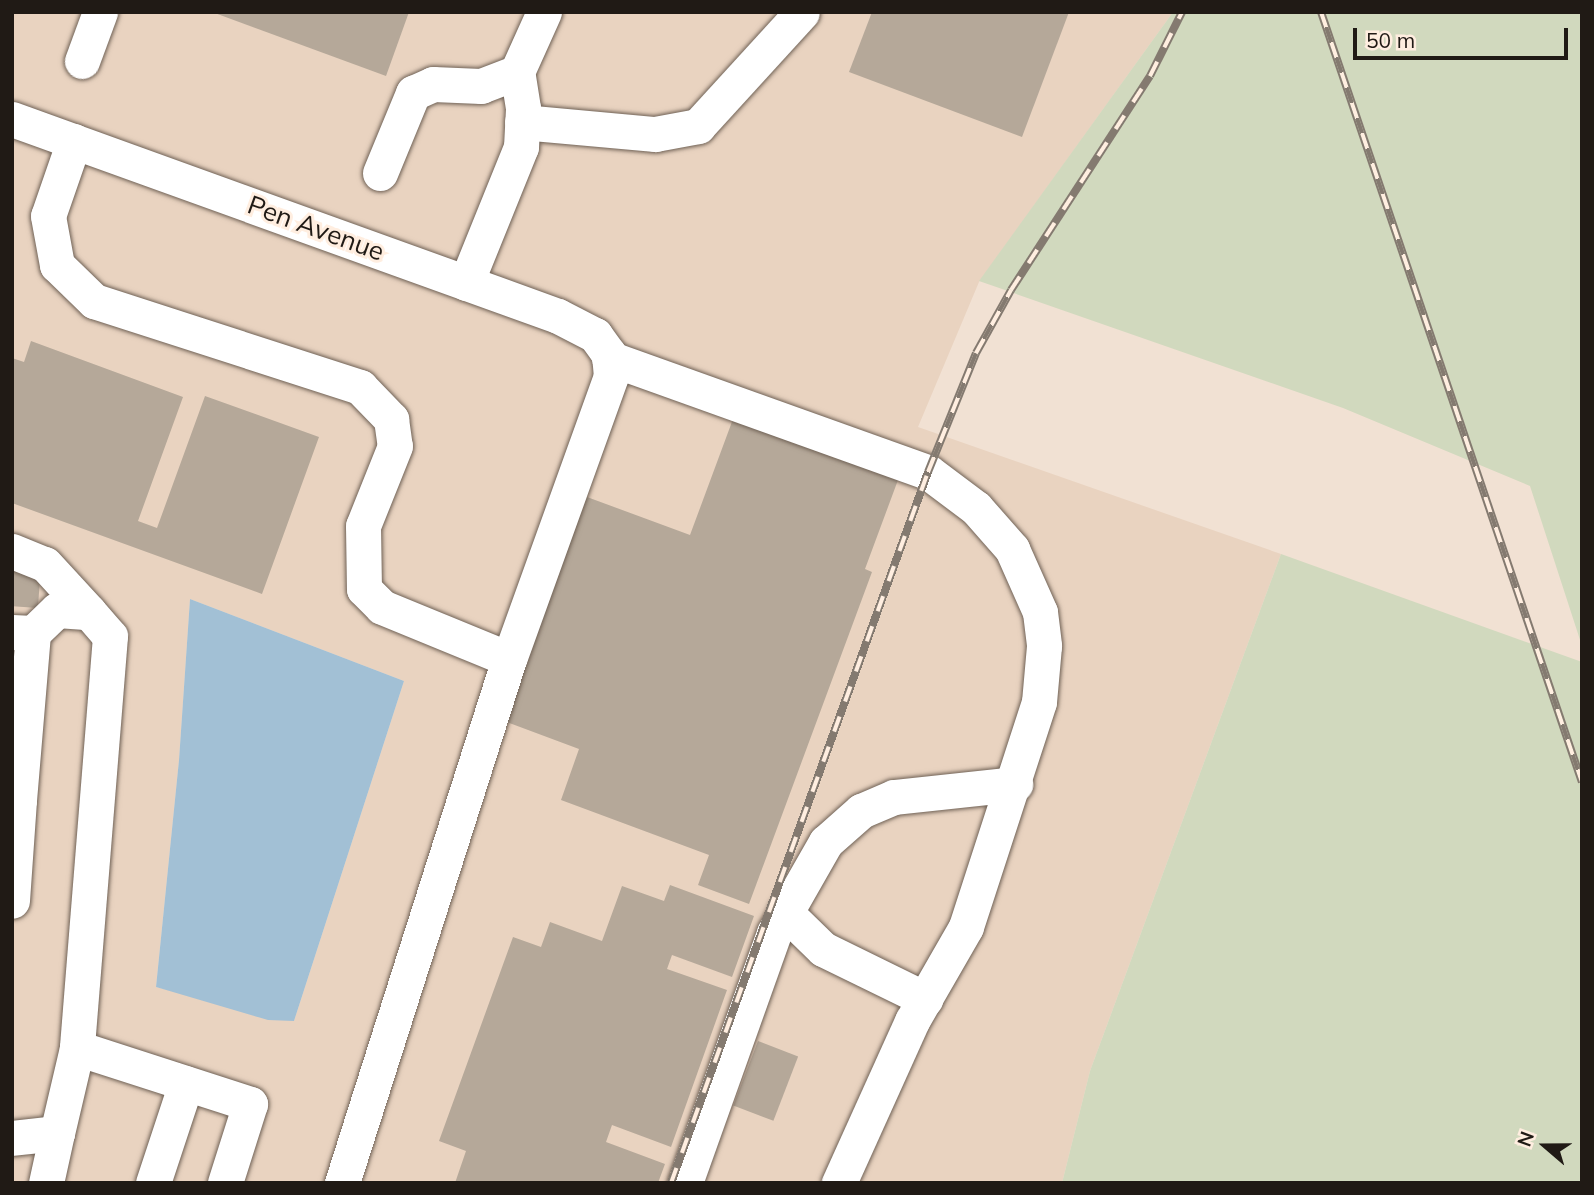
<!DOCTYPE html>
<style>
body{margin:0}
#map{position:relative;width:1594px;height:1195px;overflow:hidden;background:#f1e1d3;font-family:Mulish,sans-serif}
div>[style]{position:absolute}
.built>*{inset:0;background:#e9d3c0}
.green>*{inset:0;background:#d1d9be}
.water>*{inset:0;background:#a2c0d5}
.building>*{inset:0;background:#b5a899;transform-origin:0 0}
.roads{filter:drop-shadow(0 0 2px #6f6155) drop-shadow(0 0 2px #6f6155)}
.minor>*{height:35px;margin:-17.5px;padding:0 17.5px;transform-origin:17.5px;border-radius:17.5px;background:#fff}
.rail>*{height:8px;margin-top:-4px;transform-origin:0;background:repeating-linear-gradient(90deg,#ffeee0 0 16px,#847a70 0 32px);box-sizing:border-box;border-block:2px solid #847a70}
span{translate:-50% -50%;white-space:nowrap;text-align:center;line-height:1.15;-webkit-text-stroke:6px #ffeee0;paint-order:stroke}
.street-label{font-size:26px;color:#201a15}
.frame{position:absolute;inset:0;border:14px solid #201a15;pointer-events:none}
.north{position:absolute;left:1510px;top:1111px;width:70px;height:70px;-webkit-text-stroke:5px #ffeee0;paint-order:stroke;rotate:290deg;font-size:19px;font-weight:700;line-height:28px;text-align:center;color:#201a15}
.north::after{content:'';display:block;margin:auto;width:24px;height:32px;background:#201a15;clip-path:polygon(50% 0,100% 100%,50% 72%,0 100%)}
.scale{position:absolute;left:1353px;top:28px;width:215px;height:32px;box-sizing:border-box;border:4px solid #201a15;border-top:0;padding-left:9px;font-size:21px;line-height:24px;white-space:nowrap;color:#201a15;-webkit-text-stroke:5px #ffeee0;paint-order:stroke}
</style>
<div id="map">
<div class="built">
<i style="clip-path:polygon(evenodd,12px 12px,1173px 12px,979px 282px,918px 427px,1281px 554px,1090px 1071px,1062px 1183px,12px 1183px,12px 12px,190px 599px,404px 681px,294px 1021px,156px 987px,179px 760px,190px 599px)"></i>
</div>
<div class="green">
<i style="clip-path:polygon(1173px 12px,1582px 12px,1582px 646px,1530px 486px,1343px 408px,979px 281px)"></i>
<i style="clip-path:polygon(1281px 554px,1582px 662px,1582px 1183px,1062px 1183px,1090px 1071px)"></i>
</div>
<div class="water">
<i style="clip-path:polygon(190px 599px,404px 681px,294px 1021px,268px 1020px,156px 987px,179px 760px)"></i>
</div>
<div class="building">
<i style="clip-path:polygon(212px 12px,409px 12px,386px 76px)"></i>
<i style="clip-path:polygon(872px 12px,1069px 12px,1022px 137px,849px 72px)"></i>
<i style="clip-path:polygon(31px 341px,183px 397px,138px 521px,157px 528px,205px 396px,319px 437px,262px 594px,12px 503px,12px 358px,24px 362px)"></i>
<i style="clip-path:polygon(733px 419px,898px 480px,865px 569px,872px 572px,749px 904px,698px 885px,709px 855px,561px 800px,579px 749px,504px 721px,587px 497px,690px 535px)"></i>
<i style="left:12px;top:563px;width:29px;height:43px;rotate:4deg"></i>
<i style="clip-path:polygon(670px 885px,754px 916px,732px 977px,672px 955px,667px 969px,727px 990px,671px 1147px,612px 1125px,606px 1142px,665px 1164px,658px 1183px,455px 1183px,466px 1151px,439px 1141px,513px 937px,541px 947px,550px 922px,602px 941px,622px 886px,664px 901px)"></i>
<i style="left:758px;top:1041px;width:43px;height:69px;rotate:21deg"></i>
</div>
<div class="roads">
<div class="minor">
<i style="left:82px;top:61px;width:52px;rotate:-69.8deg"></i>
<i style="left:12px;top:119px;width:580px;rotate:19.84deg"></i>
<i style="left:558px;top:316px;width:42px;rotate:27.2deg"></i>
<i style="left:595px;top:335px;width:24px;rotate:54deg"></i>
<i style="left:609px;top:354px;width:22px;rotate:85deg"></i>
<i style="left:611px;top:376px;width:301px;rotate:109.8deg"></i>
<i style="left:509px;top:659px;width:550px;rotate:107.68deg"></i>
<i style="left:522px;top:122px;width:134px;rotate:5.2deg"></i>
<i style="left:655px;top:134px;width:44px;rotate:-10.5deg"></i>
<i style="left:698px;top:126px;width:154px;rotate:-47.6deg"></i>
<i style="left:74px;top:141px;width:79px;rotate:109.1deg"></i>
<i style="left:48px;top:216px;width:50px;rotate:79.6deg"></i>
<i style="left:57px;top:265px;width:52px;rotate:44.2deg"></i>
<i style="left:94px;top:301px;width:280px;rotate:17.9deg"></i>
<i style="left:360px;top:387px;width:45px;rotate:45.9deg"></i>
<i style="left:391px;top:419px;width:27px;rotate:82deg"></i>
<i style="left:395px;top:446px;width:86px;rotate:111.8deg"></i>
<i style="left:363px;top:526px;width:63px;rotate:89.1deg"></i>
<i style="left:364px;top:589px;width:25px;rotate:45deg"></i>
<i style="left:382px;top:607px;width:137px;rotate:22.3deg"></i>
<i style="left:380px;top:173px;width:87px;rotate:-67.6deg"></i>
<i style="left:413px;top:93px;width:22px;rotate:-24deg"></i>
<i style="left:433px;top:84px;width:48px;rotate:2.4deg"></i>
<i style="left:481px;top:86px;width:39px;rotate:-21deg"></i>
<i style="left:466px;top:283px;width:147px;rotate:-68deg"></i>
<i style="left:521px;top:147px;width:39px;rotate:-87deg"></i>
<i style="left:523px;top:108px;width:36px;rotate:-99deg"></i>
<i style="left:517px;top:72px;width:66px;rotate:-65.8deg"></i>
<i style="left:609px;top:358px;width:339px;rotate:19.7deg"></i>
<i style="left:928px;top:472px;width:60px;rotate:36.9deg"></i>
<i style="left:976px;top:508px;width:55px;rotate:48.7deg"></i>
<i style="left:1012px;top:549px;width:69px;rotate:66deg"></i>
<i style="left:1040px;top:612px;width:34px;rotate:83deg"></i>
<i style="left:1044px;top:646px;width:56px;rotate:95.1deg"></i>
<i style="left:1039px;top:702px;width:237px;rotate:108deg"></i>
<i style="left:966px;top:927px;width:108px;rotate:119.9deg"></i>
<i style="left:912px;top:1021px;width:178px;rotate:114.3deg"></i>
<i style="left:12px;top:551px;width:35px;rotate:22deg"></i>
<i style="left:45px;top:564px;width:65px;rotate:47.5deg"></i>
<i style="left:12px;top:632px;width:21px;rotate:3deg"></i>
<i style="left:33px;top:633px;width:33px;rotate:-44deg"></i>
<i style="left:57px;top:610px;width:32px;rotate:4deg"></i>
<i style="left:89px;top:612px;width:32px;rotate:49deg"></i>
<i style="left:110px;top:636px;width:413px;rotate:94.6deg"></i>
<i style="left:77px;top:1048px;width:87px;rotate:103.2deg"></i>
<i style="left:57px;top:1133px;width:45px;rotate:173.7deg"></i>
<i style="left:12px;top:799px;width:7px;rotate:8deg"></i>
<i style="left:19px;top:800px;width:101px;rotate:94deg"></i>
<i style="left:19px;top:800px;width:168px;rotate:-85.2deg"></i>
<i style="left:785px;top:912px;width:53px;rotate:44.2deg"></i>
<i style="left:823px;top:949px;width:114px;rotate:26.1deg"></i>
<i style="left:77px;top:1048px;width:182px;rotate:17.9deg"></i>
<i style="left:250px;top:1104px;width:83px;rotate:107.6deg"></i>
<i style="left:46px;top:1183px;width:51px;rotate:-77.6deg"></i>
<i style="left:153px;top:1183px;width:105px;rotate:-71.7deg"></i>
<i style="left:685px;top:1183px;width:265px;rotate:-70.4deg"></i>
<i style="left:774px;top:933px;width:105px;rotate:-60.3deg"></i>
<i style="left:826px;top:842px;width:47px;rotate:-41.5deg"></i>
<i style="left:861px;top:811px;width:36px;rotate:-23deg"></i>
<i style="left:894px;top:797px;width:122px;rotate:-6.1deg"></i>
</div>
</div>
<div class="rail">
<i style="left:1321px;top:12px;width:813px;rotate:71.28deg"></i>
<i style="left:671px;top:1183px;width:756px;rotate:-70.13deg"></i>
<i style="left:928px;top:472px;width:128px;rotate:-68deg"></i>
<i style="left:976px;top:353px;width:72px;rotate:-60.9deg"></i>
<i style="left:1011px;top:290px;width:255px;rotate:-57deg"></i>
<i style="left:1150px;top:76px;width:72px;rotate:-63.4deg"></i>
</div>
<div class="street-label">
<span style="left:316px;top:228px;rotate:20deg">Pen Avenue</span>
</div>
<div class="frame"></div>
<div class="north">N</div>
<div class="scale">50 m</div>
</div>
